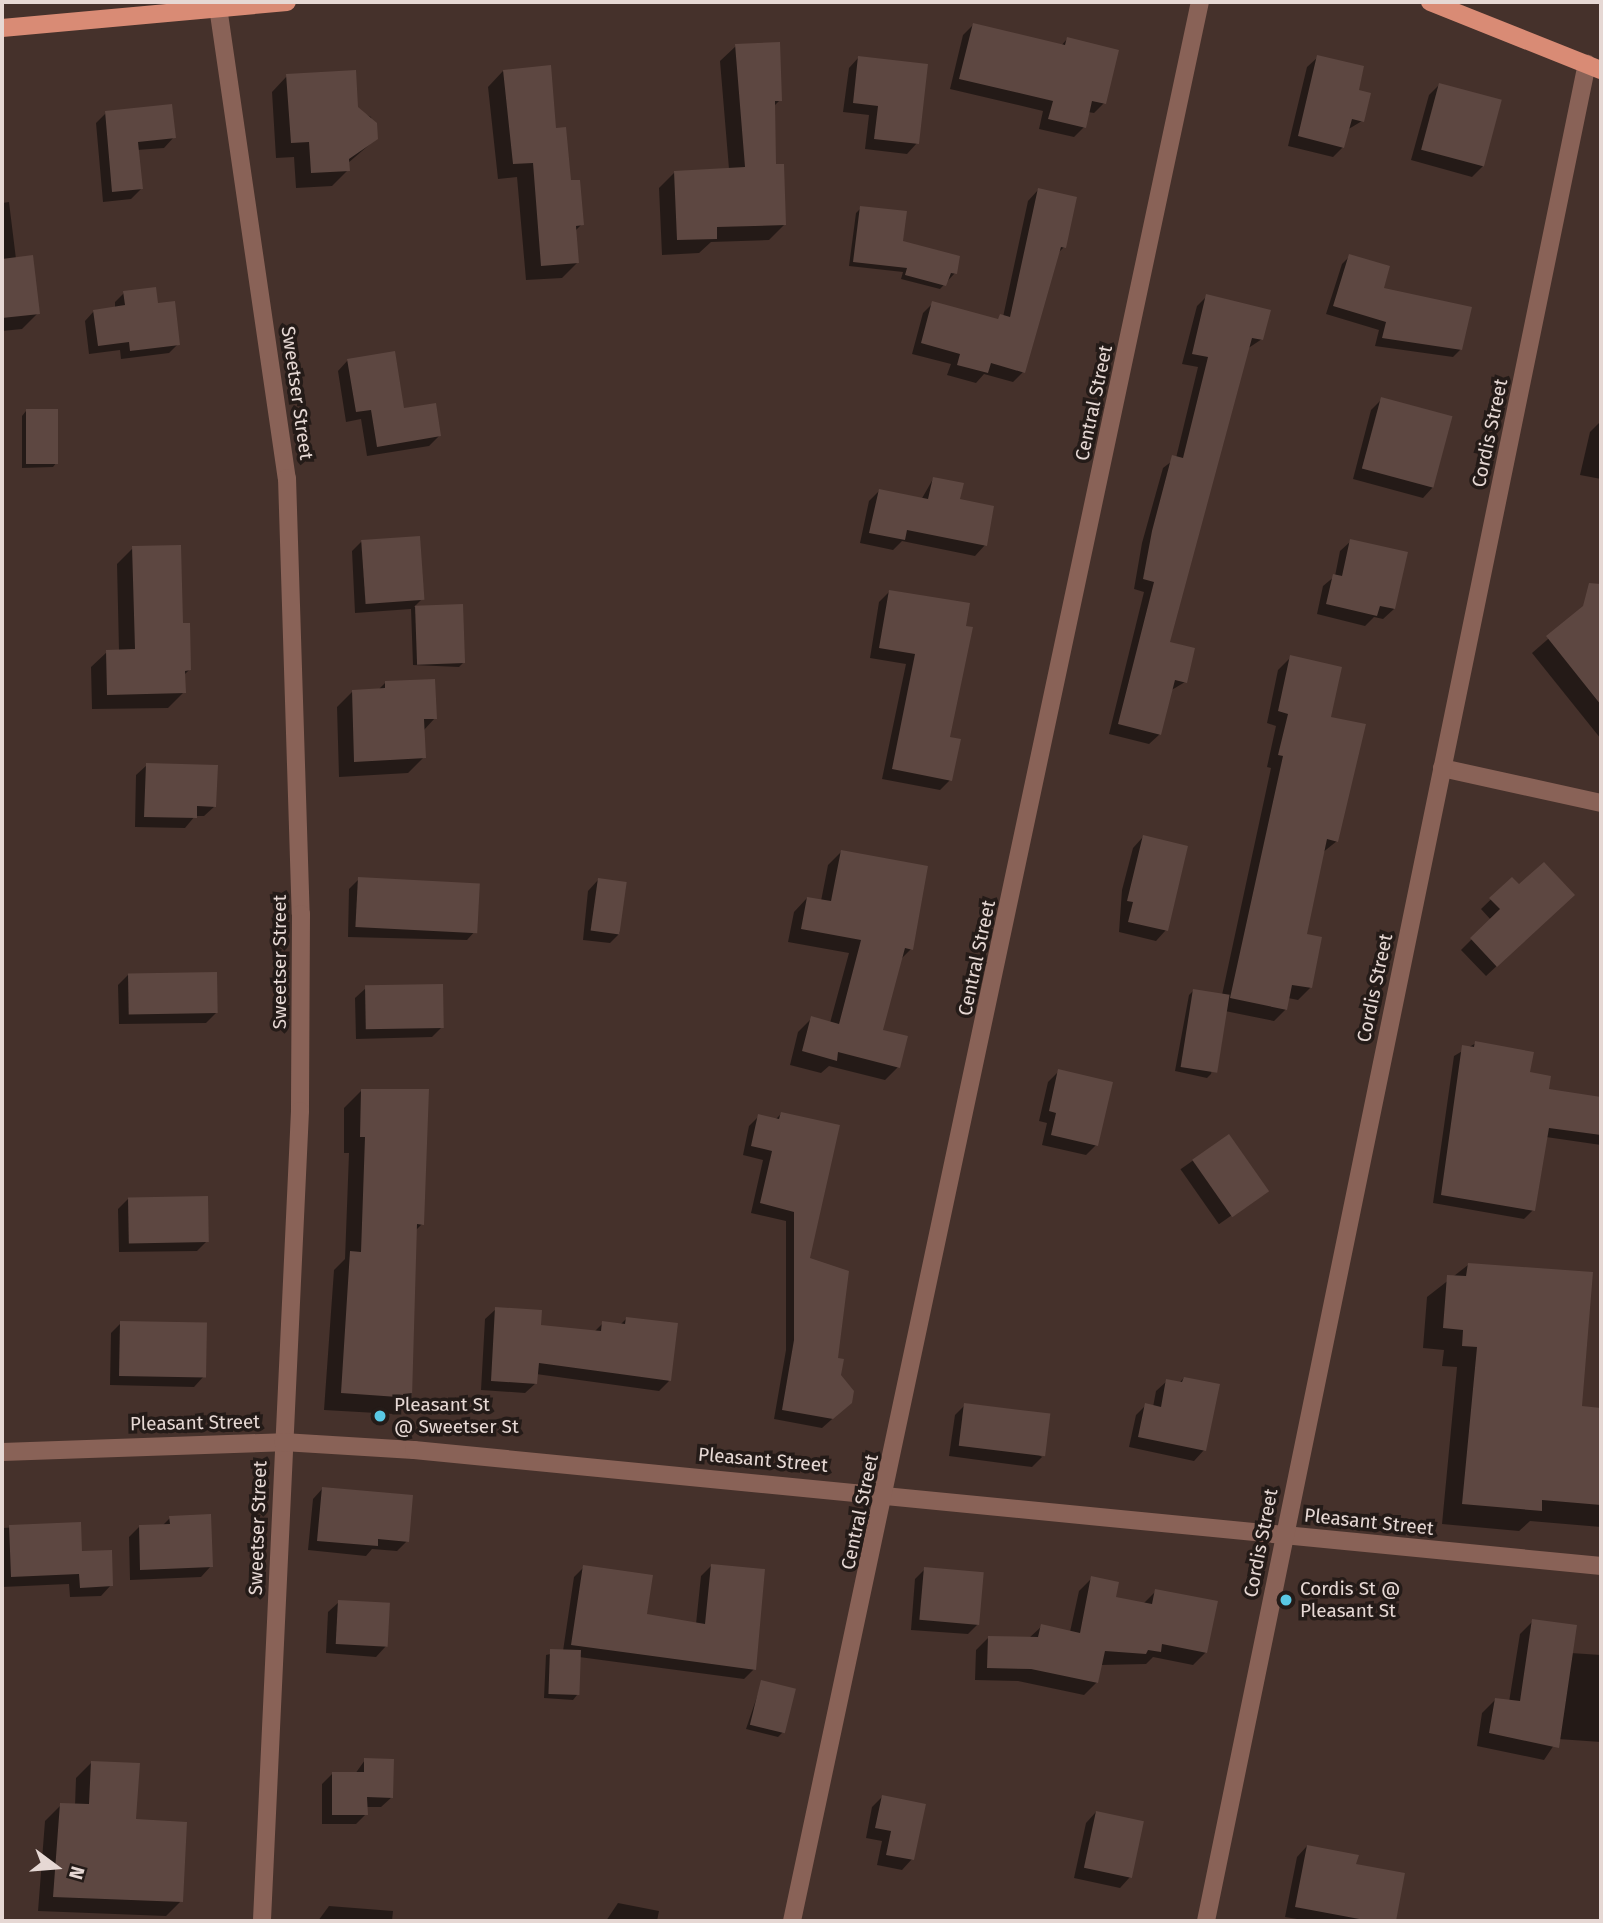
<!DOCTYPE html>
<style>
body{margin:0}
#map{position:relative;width:1603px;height:1923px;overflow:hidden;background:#45312b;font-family:"Fira Sans",sans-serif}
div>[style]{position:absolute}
.shadow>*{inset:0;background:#0007;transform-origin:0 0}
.building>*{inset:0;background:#5d4741;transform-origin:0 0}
.minor>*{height:18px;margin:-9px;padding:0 9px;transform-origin:9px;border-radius:9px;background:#896257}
.major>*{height:18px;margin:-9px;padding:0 9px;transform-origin:9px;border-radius:9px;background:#d98b75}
.dots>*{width:19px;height:19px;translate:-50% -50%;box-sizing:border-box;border:4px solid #241b18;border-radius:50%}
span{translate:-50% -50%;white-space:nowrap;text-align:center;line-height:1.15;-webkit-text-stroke:7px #241b18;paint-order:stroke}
.street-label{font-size:19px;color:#e6d8d4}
.poi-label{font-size:19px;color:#e6d8d4}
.left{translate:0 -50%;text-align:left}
.frame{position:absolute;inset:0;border:4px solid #e6d8d4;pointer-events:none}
.north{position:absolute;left:21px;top:1832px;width:70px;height:70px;-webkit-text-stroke:5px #241b18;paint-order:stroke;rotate:106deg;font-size:19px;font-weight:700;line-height:28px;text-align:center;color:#e6d8d4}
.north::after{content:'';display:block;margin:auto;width:24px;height:32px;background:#e6d8d4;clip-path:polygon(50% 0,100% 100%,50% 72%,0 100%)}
</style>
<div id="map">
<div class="shadow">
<i style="clip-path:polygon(973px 25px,1061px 46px,1067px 39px,1104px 103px,1094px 113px,1088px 112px,1084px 127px,1074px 137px,1039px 129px,1043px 111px,950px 89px,963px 35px)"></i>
<i style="clip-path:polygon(736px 46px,780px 100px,773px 107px,775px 166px,785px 224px,769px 240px,711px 242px,699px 253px,662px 255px,659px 188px,675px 172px,729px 169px,720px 61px)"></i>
<i style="clip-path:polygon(859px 57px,917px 143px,907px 154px,865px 149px,869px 115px,843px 112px,849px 68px)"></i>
<i style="clip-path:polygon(1318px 57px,1356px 91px,1362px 121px,1347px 130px,1343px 147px,1333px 157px,1288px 146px,1307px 67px)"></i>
<i style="clip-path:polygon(503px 71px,555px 130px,582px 224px,575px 231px,578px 262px,562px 278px,526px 280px,517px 177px,498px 179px,488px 87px)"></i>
<i style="clip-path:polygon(287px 76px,371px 117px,376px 139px,348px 163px,348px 170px,332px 186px,296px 188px,294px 157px,276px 158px,272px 92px)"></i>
<i style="clip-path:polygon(1439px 85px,1483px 166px,1472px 177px,1411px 160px,1429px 95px)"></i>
<i style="clip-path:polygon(106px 113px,174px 137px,164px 148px,137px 150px,142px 188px,131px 199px,103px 202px,96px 123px)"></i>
<i style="clip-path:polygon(1038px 190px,1064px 247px,1057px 254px,1023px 372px,1013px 382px,984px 374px,976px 383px,947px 375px,951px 364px,912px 354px,923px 313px,933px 303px,996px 320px,1003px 317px,1028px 201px)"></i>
<i style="clip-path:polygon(9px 202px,16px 259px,38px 313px,22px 329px,2px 331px,2px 203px)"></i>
<i style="clip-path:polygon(861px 208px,901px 242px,955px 273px,940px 289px,901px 279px,903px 272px,849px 266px,856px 213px)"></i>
<i style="clip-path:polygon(1350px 256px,1381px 289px,1461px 349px,1453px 357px,1375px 346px,1379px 330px,1326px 314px,1342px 264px)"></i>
<i style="clip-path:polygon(124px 293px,157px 305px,178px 344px,169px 353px,121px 359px,120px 350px,89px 354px,85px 321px,94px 311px,115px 309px,115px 302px)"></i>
<i style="clip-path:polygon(1207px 296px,1262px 339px,1247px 349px,1168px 644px,1185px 682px,1170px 691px,1160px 734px,1149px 744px,1109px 734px,1144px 592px,1134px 589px,1142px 543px,1163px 468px,1176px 458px,1198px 367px,1182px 364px,1197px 306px)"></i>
<i style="clip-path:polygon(348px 360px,403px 410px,439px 436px,429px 446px,367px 456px,361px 419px,346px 422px,338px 371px)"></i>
<i style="clip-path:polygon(1382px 399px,1433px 487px,1423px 498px,1353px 479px,1371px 410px)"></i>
<i style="clip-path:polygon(26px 411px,57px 462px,53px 467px,22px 468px,22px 416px)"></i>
<i style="clip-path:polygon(1600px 422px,1601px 422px,1601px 479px,1580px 475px,1590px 432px)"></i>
<i style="clip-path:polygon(933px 479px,958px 501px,985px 545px,975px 556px,902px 541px,893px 550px,860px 543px,869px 501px,879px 491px,921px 500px)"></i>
<i style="clip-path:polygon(362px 541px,422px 599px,414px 607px,461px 606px,463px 663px,459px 667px,413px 665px,411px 609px,355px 613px,352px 551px)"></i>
<i style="clip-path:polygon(1351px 541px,1394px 609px,1383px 619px,1374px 617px,1365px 626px,1317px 614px,1323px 586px,1335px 576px,1340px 551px)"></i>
<i style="clip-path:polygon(133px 548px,181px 625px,189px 670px,184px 675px,184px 692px,168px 708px,92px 709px,91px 667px,107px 652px,119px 651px,117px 564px)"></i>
<i style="clip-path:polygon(889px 592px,968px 605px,948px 739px,950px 780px,940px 790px,882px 779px,906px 664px,870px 658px,879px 602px)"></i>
<i style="clip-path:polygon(1586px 606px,1601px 625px,1601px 739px,1532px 653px)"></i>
<i style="clip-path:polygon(1291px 657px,1329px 718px,1337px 841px,1322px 853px,1305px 936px,1310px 988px,1298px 1000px,1288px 998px,1286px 1009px,1274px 1021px,1225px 1011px,1211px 1074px,1207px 1078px,1175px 1071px,1189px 995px,1194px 990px,1222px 995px,1271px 768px,1267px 767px,1276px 726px,1267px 723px,1278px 670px)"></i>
<i style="clip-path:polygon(386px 682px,435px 718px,423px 731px,424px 757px,408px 773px,339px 777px,337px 707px,352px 692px,377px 691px)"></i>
<i style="clip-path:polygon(147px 765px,215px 806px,204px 816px,195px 816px,185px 828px,135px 827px,136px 775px)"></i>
<i style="clip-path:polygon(1143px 837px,1166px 930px,1156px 941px,1119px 932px,1122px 890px,1133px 848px)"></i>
<i style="clip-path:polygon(842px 851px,911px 949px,900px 960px,881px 1031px,898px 1067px,885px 1080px,829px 1066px,821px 1073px,790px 1065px,798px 1032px,812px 1018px,830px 1023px,849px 953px,788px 942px,794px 912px,807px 898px,821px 901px,828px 865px)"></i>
<i style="clip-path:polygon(359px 879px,477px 929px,467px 940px,348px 937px,349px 889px)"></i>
<i style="clip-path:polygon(1512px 879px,1519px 887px,1562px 905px,1486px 976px,1461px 950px,1491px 920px,1481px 909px)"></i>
<i style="clip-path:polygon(598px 880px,620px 933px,610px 943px,583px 940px,588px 891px)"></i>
<i style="clip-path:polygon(129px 974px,216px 1013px,206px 1023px,119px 1024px,118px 985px)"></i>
<i style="clip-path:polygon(366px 988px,442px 1027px,432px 1037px,356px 1039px,355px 998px)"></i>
<i style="clip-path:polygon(1476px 1043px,1528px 1074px,1547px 1091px,1601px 1099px,1601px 1145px,1546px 1137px,1533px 1210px,1524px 1219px,1433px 1203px,1454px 1056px)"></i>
<i style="clip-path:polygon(1059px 1071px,1096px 1145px,1086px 1155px,1042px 1145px,1047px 1123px,1039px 1121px,1048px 1082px)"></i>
<i style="clip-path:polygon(361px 1091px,422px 1224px,415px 1231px,411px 1397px,394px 1414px,324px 1410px,334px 1270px,345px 1259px,349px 1153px,344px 1153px,344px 1108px)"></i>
<i style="clip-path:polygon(781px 1114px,808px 1259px,839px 1376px,840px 1412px,822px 1428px,774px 1419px,786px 1350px,786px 1221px,751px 1213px,763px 1160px,743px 1155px,749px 1126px,759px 1116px,775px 1120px)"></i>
<i style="left:1228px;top:1136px;width:67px;height:58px;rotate:55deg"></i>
<i style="clip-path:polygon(129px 1198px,207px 1241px,197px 1251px,119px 1252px,118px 1209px)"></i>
<i style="clip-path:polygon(1468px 1265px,1580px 1408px,1601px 1410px,1601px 1527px,1530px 1521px,1519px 1531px,1442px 1524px,1457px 1367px,1442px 1366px,1444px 1350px,1423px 1348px,1427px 1297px)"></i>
<i style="clip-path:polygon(496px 1309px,539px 1327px,594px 1332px,603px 1323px,620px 1325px,626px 1319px,669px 1381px,659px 1391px,536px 1374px,536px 1383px,525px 1393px,481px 1390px,485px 1319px)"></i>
<i style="clip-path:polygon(121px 1323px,204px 1376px,194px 1387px,110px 1385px,111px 1333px)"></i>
<i style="clip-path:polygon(1184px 1378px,1204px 1450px,1194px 1461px,1129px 1447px,1136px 1415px,1146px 1405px,1153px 1407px,1156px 1391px,1167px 1381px,1179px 1383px)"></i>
<i style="clip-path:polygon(965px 1405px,1042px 1457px,1032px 1467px,949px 1456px,955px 1415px)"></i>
<i style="clip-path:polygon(323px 1488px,407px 1541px,397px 1551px,372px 1549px,366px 1556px,308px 1550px,313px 1499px)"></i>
<i style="clip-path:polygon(170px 1518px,211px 1566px,201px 1577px,130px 1580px,129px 1537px,139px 1527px,162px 1526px)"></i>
<i style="clip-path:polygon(79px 1524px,80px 1553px,111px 1585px,101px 1596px,70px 1597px,69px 1584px,2px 1587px,2px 1528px)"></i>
<i style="clip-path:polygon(711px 1566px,754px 1669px,744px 1679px,579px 1657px,577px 1695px,573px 1700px,544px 1698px,546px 1655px,563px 1651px,574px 1577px,584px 1567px,645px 1616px,696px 1624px,701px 1576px)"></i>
<i style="clip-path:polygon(925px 1569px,978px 1624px,968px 1634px,911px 1630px,915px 1579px)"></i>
<i style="clip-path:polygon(1092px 1578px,1114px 1598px,1143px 1604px,1156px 1591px,1206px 1652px,1193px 1665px,1153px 1657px,1146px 1664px,1100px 1665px,1097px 1682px,1084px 1695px,1018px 1681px,975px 1680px,976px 1650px,989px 1637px,1029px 1638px,1042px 1626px,1070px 1632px,1079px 1591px)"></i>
<i style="clip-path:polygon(339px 1602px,386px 1646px,376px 1657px,326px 1653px,328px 1612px)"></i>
<i style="clip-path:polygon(1533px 1621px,1571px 1653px,1601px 1655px,1601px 1742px,1558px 1739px,1544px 1760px,1477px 1746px,1482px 1713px,1495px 1700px,1509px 1702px,1520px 1634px)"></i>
<i style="clip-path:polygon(762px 1682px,783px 1732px,778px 1737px,746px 1729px)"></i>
<i style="clip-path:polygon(365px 1760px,392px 1797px,381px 1807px,366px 1807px,366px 1814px,356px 1824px,322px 1824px,322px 1784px,332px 1774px,355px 1774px)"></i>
<i style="clip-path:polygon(92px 1762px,134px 1821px,181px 1901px,166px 1916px,38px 1911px,45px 1821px,61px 1805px,75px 1806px,76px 1778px)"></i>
<i style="clip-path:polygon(883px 1796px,912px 1859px,902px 1870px,877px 1865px,882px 1841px,866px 1838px,872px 1807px)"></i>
<i style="clip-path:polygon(1096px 1812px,1130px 1877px,1120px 1888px,1074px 1878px,1086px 1823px)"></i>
<i style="clip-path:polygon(1307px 1846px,1354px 1865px,1403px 1875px,1394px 1921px,1309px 1921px,1285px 1917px,1297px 1857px)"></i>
<i style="clip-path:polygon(618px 1903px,659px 1911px,657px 1921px,606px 1921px)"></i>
<i style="clip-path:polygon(329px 1906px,393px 1911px,392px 1921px,318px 1921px)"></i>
</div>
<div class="building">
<i style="clip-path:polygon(973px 23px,1065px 45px,1067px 37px,1119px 50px,1106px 104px,1092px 101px,1086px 128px,1048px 119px,1053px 101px,959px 79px)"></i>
<i style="clip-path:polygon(780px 42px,782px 101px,775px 101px,776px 164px,784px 164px,786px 225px,717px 227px,717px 239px,677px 240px,674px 171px,745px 167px,735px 44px)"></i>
<i style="clip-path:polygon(1317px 55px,1364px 66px,1359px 90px,1371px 93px,1364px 122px,1352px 119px,1344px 148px,1298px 136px)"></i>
<i style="clip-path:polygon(858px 56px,928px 64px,919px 144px,874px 139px,878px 106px,853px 103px)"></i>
<i style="clip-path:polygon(551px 65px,556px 128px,566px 127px,571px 180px,580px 180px,584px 225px,576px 226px,579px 263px,541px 266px,533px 163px,513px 164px,503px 70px)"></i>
<i style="clip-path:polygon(356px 70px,358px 107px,377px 123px,378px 139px,349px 159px,350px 171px,311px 173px,309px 142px,291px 143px,286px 74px)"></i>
<i style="left:1439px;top:83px;width:65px;height:69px;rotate:15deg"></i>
<i style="clip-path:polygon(172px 104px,176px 138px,138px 142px,143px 189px,112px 192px,105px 111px)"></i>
<i style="clip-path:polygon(1038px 188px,1077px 197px,1066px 248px,1061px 247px,1025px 373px,991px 363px,988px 373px,957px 365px,960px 354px,921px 343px,932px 301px,998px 319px,1000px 314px,1010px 317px)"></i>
<i style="clip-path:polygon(860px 206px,907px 211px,903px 241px,960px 256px,957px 274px,951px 273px,946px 286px,905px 275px,907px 268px,853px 262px)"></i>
<i style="clip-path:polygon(1349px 254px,1390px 266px,1384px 288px,1472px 307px,1462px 350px,1382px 338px,1386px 322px,1333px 306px)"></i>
<i style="clip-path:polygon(33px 255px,40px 314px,2px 318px,2px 259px)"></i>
<i style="clip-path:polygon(156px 287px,158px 303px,175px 301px,180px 345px,130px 351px,129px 342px,98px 346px,93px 310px,125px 305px,123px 291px)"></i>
<i style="clip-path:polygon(1206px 294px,1271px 310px,1263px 340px,1252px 338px,1170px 642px,1195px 648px,1187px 683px,1175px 680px,1161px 735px,1118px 724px,1154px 582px,1143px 579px,1152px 531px,1172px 455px,1183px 458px,1208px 357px,1192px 354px)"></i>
<i style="clip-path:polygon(395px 351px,404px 408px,436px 403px,441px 436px,377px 447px,371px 410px,356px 412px,347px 359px)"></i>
<i style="left:1381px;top:397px;width:74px;height:74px;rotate:15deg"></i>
<i style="left:26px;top:409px;width:32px;height:55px"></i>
<i style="clip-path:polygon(933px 477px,964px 483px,960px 499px,994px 506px,987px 546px,907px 530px,905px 540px,869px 533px,879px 489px,928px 499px)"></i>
<i style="left:420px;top:536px;width:64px;height:59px;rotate:86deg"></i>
<i style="clip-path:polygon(1350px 539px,1408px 552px,1395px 609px,1380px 606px,1377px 616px,1326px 604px,1333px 574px,1342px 576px)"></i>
<i style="clip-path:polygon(181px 545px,183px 623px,190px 623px,191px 670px,185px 671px,186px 693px,107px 695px,106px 650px,135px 649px,132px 546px)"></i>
<i style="clip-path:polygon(1589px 583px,1601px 584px,1601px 705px,1546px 636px,1583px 606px)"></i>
<i style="clip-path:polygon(889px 590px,970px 603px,966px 626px,973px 627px,950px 737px,961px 739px,952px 781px,892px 769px,915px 654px,879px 648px)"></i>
<i style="left:463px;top:604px;width:59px;height:48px;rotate:88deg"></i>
<i style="clip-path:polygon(1290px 655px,1342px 667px,1331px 717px,1366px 724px,1338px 842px,1327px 839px,1307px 934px,1322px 937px,1312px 988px,1292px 985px,1287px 1010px,1230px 998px,1283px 756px,1278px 755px,1288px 714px,1278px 711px)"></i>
<i style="clip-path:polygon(435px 679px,437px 719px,424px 719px,426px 758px,354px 762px,352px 690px,385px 688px,385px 681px)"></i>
<i style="clip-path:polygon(146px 763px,218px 765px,216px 807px,197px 806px,197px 818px,144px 817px)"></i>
<i style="clip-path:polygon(1143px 835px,1188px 846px,1168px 931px,1128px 922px,1133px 902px,1127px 901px)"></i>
<i style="clip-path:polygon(841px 850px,928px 866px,913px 950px,905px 948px,883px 1030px,908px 1036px,900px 1068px,838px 1052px,837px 1061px,802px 1051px,811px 1016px,839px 1024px,861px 940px,801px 929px,807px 897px,831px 901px)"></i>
<i style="clip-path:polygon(1544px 862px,1575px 895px,1497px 967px,1470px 938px,1500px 909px,1489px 898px,1512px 877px,1519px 884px)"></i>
<i style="left:358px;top:877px;width:122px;height:50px;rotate:3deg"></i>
<i style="left:598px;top:878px;width:29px;height:53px;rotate:8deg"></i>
<i style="left:217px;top:972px;width:41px;height:89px;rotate:89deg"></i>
<i style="left:443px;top:984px;width:44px;height:78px;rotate:89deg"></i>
<i style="left:1193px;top:989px;width:37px;height:79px;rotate:9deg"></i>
<i style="clip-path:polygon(1475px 1041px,1534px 1052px,1530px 1072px,1551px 1076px,1549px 1089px,1601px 1097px,1601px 1135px,1549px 1128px,1535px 1211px,1441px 1195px,1462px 1045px,1474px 1047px)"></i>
<i style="clip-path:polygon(1058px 1069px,1113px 1082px,1098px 1146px,1051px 1135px,1056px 1113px,1049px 1111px)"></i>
<i style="clip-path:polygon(361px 1089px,429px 1089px,424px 1225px,417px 1224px,412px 1398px,341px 1393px,350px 1251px,361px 1252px,365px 1137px,360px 1137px)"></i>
<i style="clip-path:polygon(781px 1112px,840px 1125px,810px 1258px,849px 1271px,838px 1358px,844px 1359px,841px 1375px,854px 1391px,852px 1403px,833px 1419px,782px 1410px,794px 1340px,794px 1212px,760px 1203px,772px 1151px,751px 1146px,758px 1114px,779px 1119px)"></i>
<i style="left:1229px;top:1134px;width:70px;height:45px;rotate:55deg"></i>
<i style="left:208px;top:1196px;width:46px;height:80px;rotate:89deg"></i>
<i style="clip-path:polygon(1468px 1263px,1593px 1272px,1582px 1406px,1601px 1408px,1601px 1505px,1542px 1500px,1542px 1511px,1462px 1504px,1477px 1347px,1462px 1346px,1463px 1330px,1443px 1328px,1447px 1275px,1466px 1276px)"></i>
<i style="clip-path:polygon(495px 1307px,542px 1310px,541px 1325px,601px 1331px,602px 1321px,625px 1324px,626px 1317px,678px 1323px,671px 1381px,539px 1363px,537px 1384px,491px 1381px)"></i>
<i style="left:120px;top:1321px;width:87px;height:55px;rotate:1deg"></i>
<i style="clip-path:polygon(1184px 1377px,1220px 1384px,1206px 1451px,1138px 1437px,1145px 1403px,1161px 1407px,1166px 1379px,1182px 1382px)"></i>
<i style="left:964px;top:1403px;width:87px;height:43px;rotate:7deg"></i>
<i style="clip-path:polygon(322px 1487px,413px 1495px,409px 1542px,378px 1539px,378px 1546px,317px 1541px)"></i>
<i style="clip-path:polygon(211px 1514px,213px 1567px,140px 1570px,139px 1525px,170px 1524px,169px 1516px)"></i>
<i style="clip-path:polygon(81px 1522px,82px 1551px,112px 1550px,113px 1586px,80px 1588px,79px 1574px,11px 1577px,9px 1525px)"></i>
<i style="clip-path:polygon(711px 1564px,765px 1569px,756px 1670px,571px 1645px,583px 1565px,653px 1575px,647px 1614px,705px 1624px)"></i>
<i style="left:924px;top:1567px;width:60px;height:53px;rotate:5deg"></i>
<i style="clip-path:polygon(1091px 1576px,1119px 1582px,1116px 1597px,1152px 1604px,1155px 1589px,1218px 1601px,1207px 1653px,1162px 1644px,1161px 1652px,1148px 1650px,1146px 1654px,1105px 1651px,1098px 1683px,1031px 1669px,987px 1668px,988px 1636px,1038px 1637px,1041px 1624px,1080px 1633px)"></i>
<i style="left:338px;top:1600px;width:52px;height:44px;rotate:3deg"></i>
<i style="clip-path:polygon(1532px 1619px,1577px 1625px,1559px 1748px,1489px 1733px,1495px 1698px,1520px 1701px)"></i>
<i style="left:550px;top:1649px;width:31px;height:45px;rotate:2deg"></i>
<i style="left:761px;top:1680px;width:36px;height:46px;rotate:14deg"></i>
<i style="clip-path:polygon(364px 1758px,394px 1759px,393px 1798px,367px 1797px,368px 1815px,332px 1815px,332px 1772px,364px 1772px)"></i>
<i style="clip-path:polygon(91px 1761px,140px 1763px,136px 1819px,187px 1822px,183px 1902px,53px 1897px,60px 1803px,89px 1804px)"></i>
<i style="clip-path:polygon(882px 1795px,926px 1804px,914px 1860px,886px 1855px,891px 1831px,875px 1828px)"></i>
<i style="left:1096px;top:1811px;width:49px;height:58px;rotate:12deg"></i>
<i style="clip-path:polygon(1307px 1845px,1359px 1855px,1356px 1864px,1405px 1873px,1396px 1921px,1370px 1921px,1295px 1907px)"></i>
</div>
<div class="minor">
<i style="left:218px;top:7px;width:476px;rotate:81.7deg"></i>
<i style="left:287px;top:478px;width:436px;rotate:88.2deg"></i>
<i style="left:301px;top:914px;width:197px;rotate:90.3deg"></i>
<i style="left:300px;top:1111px;width:811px;rotate:92.69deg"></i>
<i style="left:1442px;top:768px;width:163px;rotate:12.4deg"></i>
<i style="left:2px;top:1452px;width:281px;rotate:-2deg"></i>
<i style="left:283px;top:1442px;width:131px;rotate:3.5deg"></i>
<i style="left:414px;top:1450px;width:1193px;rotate:5.58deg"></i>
<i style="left:792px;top:1921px;width:1962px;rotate:-78deg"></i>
<i style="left:1206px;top:1921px;width:1896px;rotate:-78.41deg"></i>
</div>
<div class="major">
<i style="left:1430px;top:2px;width:184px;rotate:21.7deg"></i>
<i style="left:2px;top:28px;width:286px;rotate:-5.2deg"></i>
</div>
<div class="dots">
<i style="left:380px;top:1416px;background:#59c8e4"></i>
<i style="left:1286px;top:1600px;background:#59c8e4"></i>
</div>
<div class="street-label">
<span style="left:297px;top:393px;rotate:82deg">Sweetser Street</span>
<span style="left:1094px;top:403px;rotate:-78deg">Central Street</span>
<span style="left:1490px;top:433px;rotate:-78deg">Cordis Street</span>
<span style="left:977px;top:958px;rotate:-78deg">Central Street</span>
<span style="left:280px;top:962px;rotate:-90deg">Sweetser Street</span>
<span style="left:1375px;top:988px;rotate:-78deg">Cordis Street</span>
<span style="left:195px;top:1423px;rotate:-1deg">Pleasant Street</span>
<span style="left:763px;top:1460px;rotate:5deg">Pleasant Street</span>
<span style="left:860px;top:1512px;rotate:-78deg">Central Street</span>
<span style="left:1369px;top:1522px;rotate:6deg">Pleasant Street</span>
<span style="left:258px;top:1528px;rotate:-88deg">Sweetser Street</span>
<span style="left:1261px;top:1543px;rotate:-79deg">Cordis Street</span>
</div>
<div class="poi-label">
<span class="left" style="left:394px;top:1416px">Pleasant St<br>@ Sweetser St</span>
<span class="left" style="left:1300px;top:1600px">Cordis St @<br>Pleasant St</span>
</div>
<div class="frame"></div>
<div class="north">N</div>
</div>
